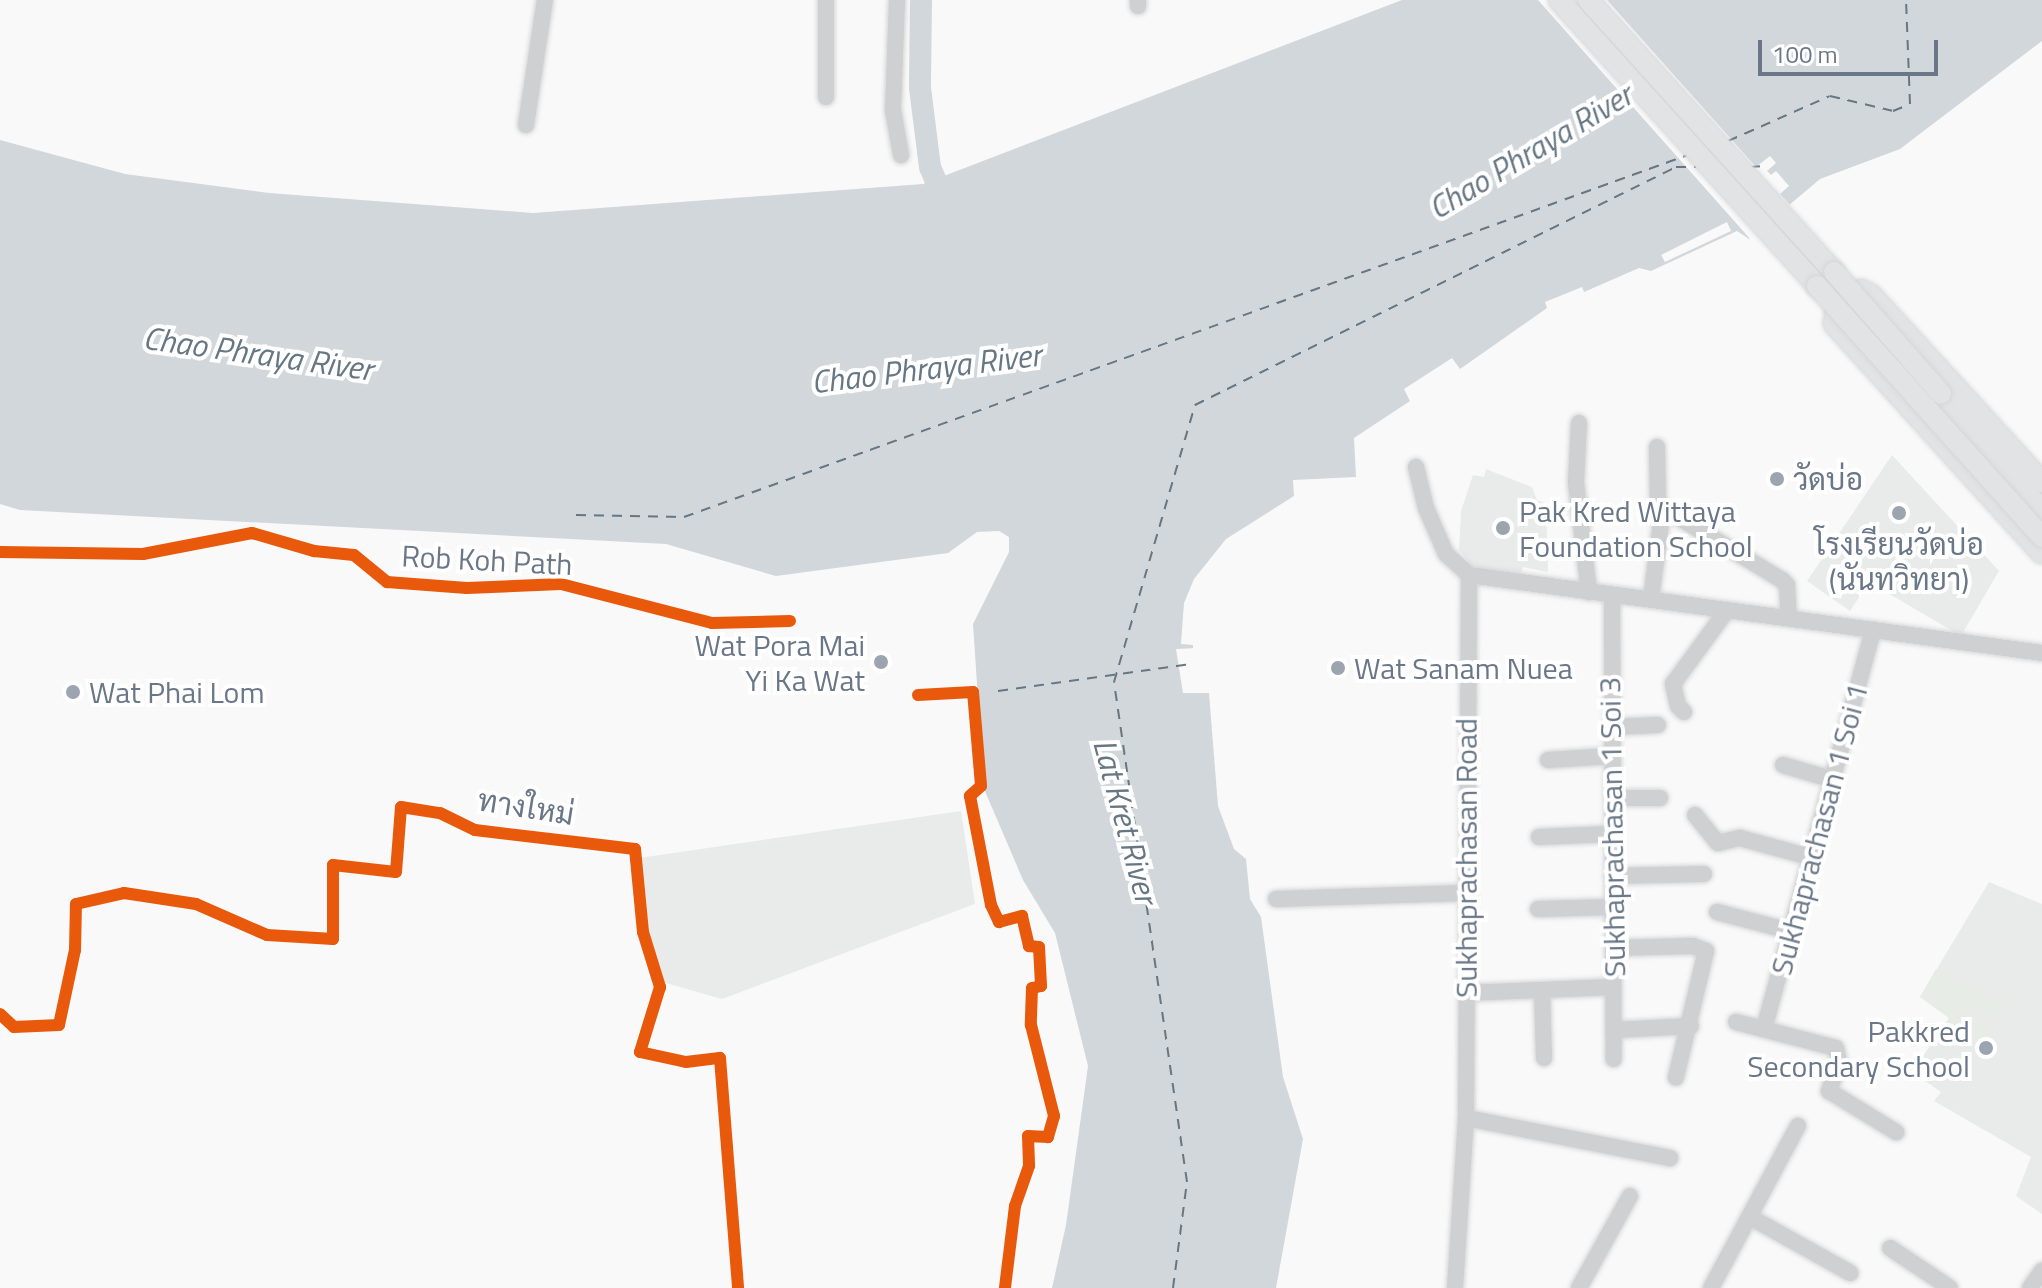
<!DOCTYPE html>
<meta charset="utf-8">
<style>
body{margin:0}
#map{position:relative;width:2042px;height:1288px;overflow:hidden;background:#f9f9f9;font-family:"Titillium Web",Sarabun,sans-serif}
div>[style]{position:absolute}
.built>*{inset:0;background:#e9ebeb}
.green>*{inset:0;background:#e8ece7}
.water>*{inset:0;background:#d1d7db}
.pier>*{inset:0;background:#f9f9f9}
.river>*{height:22px;margin:-11px;padding:0 11px;transform-origin:11px;border-radius:11px;background:#d1d7db}
.ferry>*{height:2px;margin-top:-1px;transform-origin:0;background:repeating-linear-gradient(90deg,#667783 0 10px,transparent 0 18px)}
.roads{filter:drop-shadow(0 0 2px #d5d6d7) drop-shadow(0 0 2px #d5d6d7)}
.minor>*{height:16px;margin:-8px;padding:0 8px;transform-origin:8px;border-radius:8px;background:#cfd0d2}
.major>*{height:20px;margin:-10px;padding:0 10px;transform-origin:10px;border-radius:10px;background:#e2e3e4}
.bridges{filter:drop-shadow(0 0 2px #d5d6d7) drop-shadow(0 0 2px #d5d6d7)}
.major-bridge>*{height:20px;margin:-10px;padding:0 10px;transform-origin:10px;border-radius:10px;background:#e2e3e4}
.cycleway>*{height:12px;margin:-6px;padding:0 6px;transform-origin:6px;border-radius:6px;background:#e8590c}
.dots>*{width:22px;height:22px;translate:-50% -50%;box-sizing:border-box;border:4px solid #fff;border-radius:50%}
span{translate:-50% -50%;white-space:nowrap;text-align:center;line-height:1.15;-webkit-text-stroke:8px #fff;paint-order:stroke}
.poi-label{font-size:30px;color:#6a7788}
.left{translate:0 -50%;text-align:left}
.right{translate:-100% -50%;text-align:right}
.street-label{font-size:30px;color:#6a7788}
.water-label{font-size:32px;color:#667783;font-style:italic}
.scale{position:absolute;left:1758px;top:40px;width:180px;height:36px;box-sizing:border-box;border:4px solid #6a7788;border-top:0;padding-left:10px;font-size:24px;line-height:28px;white-space:nowrap;color:#6a7788;-webkit-text-stroke:6px #fff;paint-order:stroke}
</style>
<div id="map">
<div class="built">
<i style="clip-path:polygon(1892px 455px,1999px 571px,1961px 636px,1869px 582px,1850px 611px,1807px 581px)"></i>
<i style="clip-path:polygon(1486px 469px,1532px 487px,1537px 500px,1546px 504px,1548px 572px,1523px 567px,1519px 579px,1502px 575px,1473px 567px,1459px 550px,1461px 511px,1473px 475px,1484px 477px)"></i>
<i style="clip-path:polygon(961px 811px,975px 904px,722px 999px,652px 979px,639px 858px)"></i>
<i style="clip-path:polygon(1989px 882px,2042px 904px,2042px 1214px,2016px 1196px,2031px 1157px,1934px 1101px,1941px 1092px,1912px 1072px,1949px 1018px,1920px 997px)"></i>
</div>
<div class="green">
<i style="clip-path:polygon(1936px 969px,2007px 1005px,1981px 1047px,1946px 1024px,1949px 1018px,1920px 997px)"></i>
</div>
<div class="water">
<i style="clip-path:polygon(1402px 0,2042px 0,2042px 41px,1900px 149px,1820px 179px,1749px 239px,1737px 231px,1651px 271px,1639px 268px,1584px 292px,1582px 287px,1545px 302px,1547px 308px,1460px 369px,1452px 358px,1404px 389px,1410px 401px,1354px 438px,1356px 477px,1293px 480px,1294px 496px,1226px 539px,1194px 579px,1184px 603px,1181px 644px,1193px 645px,1194px 693px,1209px 693px,1218px 806px,1234px 849px,1246px 859px,1250px 899px,1261px 917px,1283px 1077px,1303px 1139px,1276px 1288px,1052px 1288px,1066px 1225px,1088px 1066px,1055px 933px,1023px 880px,984px 789px,973px 624px,1009px 552px,1009px 537px,999px 531px,977px 532px,948px 553px,776px 576px,666px 544px,20px 510px,0 504px,0 140px,125px 174px,269px 193px,533px 213px,923px 184px)"></i>
</div>
<div class="pier">
<i style="clip-path:polygon(1538px 0,1607px 0,1756px 167px,1770px 156px,1776px 163px,1767px 171px,1771px 175px,1776px 171px,1789px 186px,1780px 194px,1792px 207px,1752px 241px)"></i>
<i style="clip-path:polygon(1727px 222px,1731px 231px,1665px 262px,1661px 255px)"></i>
<i style="clip-path:polygon(1197px 648px,1198px 693px,1183px 693px,1176px 649px)"></i>
</div>
<div class="river">
<i style="left:921px;top:0;width:88px;rotate:90.7deg"></i>
<i style="left:920px;top:88px;width:80px;rotate:82.8deg"></i>
<i style="left:930px;top:167px;width:43px;rotate:67deg"></i>
</div>
<div class="ferry">
<i style="left:1728px;top:141px;width:111px;rotate:-23.8deg"></i>
<i style="left:1830px;top:96px;width:65px;rotate:13.4deg"></i>
<i style="left:1893px;top:111px;width:18px;rotate:-22deg"></i>
<i style="left:1910px;top:104px;width:104px;rotate:-92.2deg"></i>
<i style="left:1750px;top:167px;width:15px;rotate:-4deg"></i>
<i style="left:576px;top:515px;width:108px;rotate:1.1deg"></i>
<i style="left:684px;top:517px;width:1067px;rotate:-19.83deg"></i>
<i style="left:998px;top:691px;width:193px;rotate:-8deg"></i>
<i style="left:1173px;top:1288px;width:107px;rotate:-82.5deg"></i>
<i style="left:1187px;top:1182px;width:505px;rotate:-98.31deg"></i>
<i style="left:1114px;top:682px;width:289px;rotate:-73.7deg"></i>
<i style="left:1195px;top:405px;width:537px;rotate:-26.33deg"></i>
<i style="left:1676px;top:167px;width:20px"></i>
</div>
<div class="roads">
<div class="minor">
<i style="left:897px;top:0;width:110px;rotate:92.1deg"></i>
<i style="left:893px;top:110px;width:46px;rotate:79.9deg"></i>
<i style="left:1138px;top:0;width:6px;rotate:90deg"></i>
<i style="left:826px;top:97px;width:97px;rotate:-90deg"></i>
<i style="left:526px;top:125px;width:126px;rotate:-81.4deg"></i>
<i style="left:1579px;top:423px;width:60px;rotate:92.9deg"></i>
<i style="left:1576px;top:483px;width:110px;rotate:83.2deg"></i>
<i style="left:1657px;top:447px;width:58px;rotate:89deg"></i>
<i style="left:1658px;top:505px;width:145px;rotate:31.2deg"></i>
<i style="left:1782px;top:580px;width:7px;rotate:45deg"></i>
<i style="left:1787px;top:585px;width:33px;rotate:87deg"></i>
<i style="left:1416px;top:467px;width:42px;rotate:76.3deg"></i>
<i style="left:1426px;top:508px;width:50px;rotate:66.5deg"></i>
<i style="left:1446px;top:554px;width:31px;rotate:42deg"></i>
<i style="left:1469px;top:575px;width:578px;rotate:7.75deg"></i>
<i style="left:1612px;top:595px;width:464px;rotate:89.8deg"></i>
<i style="left:1651px;top:599px;width:77px;rotate:-82.5deg"></i>
<i style="left:1684px;top:712px;width:8px;rotate:-135deg"></i>
<i style="left:1678px;top:706px;width:23px;rotate:-103deg"></i>
<i style="left:1673px;top:684px;width:92px;rotate:-53.9deg"></i>
<i style="left:1611px;top:727px;width:47px;rotate:-2.4deg"></i>
<i style="left:1548px;top:760px;width:63px;rotate:-3.6deg"></i>
<i style="left:1783px;top:765px;width:53px;rotate:16.4deg"></i>
<i style="left:1612px;top:798px;width:48px"></i>
<i style="left:1695px;top:815px;width:36px;rotate:51deg"></i>
<i style="left:1718px;top:843px;width:23px;rotate:-13deg"></i>
<i style="left:1740px;top:838px;width:76px;rotate:15.3deg"></i>
<i style="left:1539px;top:837px;width:72px;rotate:-2.4deg"></i>
<i style="left:1612px;top:876px;width:92px;rotate:-1.2deg"></i>
<i style="left:1276px;top:899px;width:188px;rotate:-1.8deg"></i>
<i style="left:1538px;top:909px;width:74px;rotate:-1.5deg"></i>
<i style="left:1717px;top:912px;width:75px;rotate:14.6deg"></i>
<i style="left:1613px;top:948px;width:80px;rotate:-1.4deg"></i>
<i style="left:1693px;top:946px;width:14px;rotate:21deg"></i>
<i style="left:1706px;top:951px;width:130px;rotate:103.4deg"></i>
<i style="left:1542px;top:990px;width:68px;rotate:88.3deg"></i>
<i style="left:1466px;top:993px;width:147px;rotate:-2.3deg"></i>
<i style="left:1736px;top:1022px;width:103px;rotate:14.6deg"></i>
<i style="left:1836px;top:1048px;width:14px;rotate:78deg"></i>
<i style="left:1839px;top:1062px;width:31px;rotate:109deg"></i>
<i style="left:1829px;top:1091px;width:79px;rotate:31.5deg"></i>
<i style="left:1764px;top:1029px;width:414px;rotate:-74.7deg"></i>
<i style="left:1615px;top:1030px;width:76px;rotate:-3deg"></i>
<i style="left:1466px;top:1118px;width:208px;rotate:11.1deg"></i>
<i style="left:1750px;top:1217px;width:115px;rotate:29.2deg"></i>
<i style="left:1890px;top:1248px;width:72px;rotate:33.7deg"></i>
<i style="left:1455px;top:1288px;width:170px;rotate:-86.3deg"></i>
<i style="left:1466px;top:1118px;width:543px;rotate:-89.68deg"></i>
<i style="left:1579px;top:1288px;width:105px;rotate:-61deg"></i>
<i style="left:1711px;top:1288px;width:184px;rotate:-61.8deg"></i>
<i style="left:2030px;top:1288px;width:21px;rotate:-55deg"></i>
</div>
<div class="major">
<i style="left:1559px;top:0;width:385px;rotate:47.9deg"></i>
<i style="left:1588px;top:0;width:367px;rotate:47.9deg"></i>
<i style="left:1941px;top:394px;width:154px;rotate:49deg"></i>
<i style="left:2042px;top:482px;width:253px;rotate:-132.4deg"></i>
<i style="left:1871px;top:295px;width:11px;rotate:-153deg"></i>
<i style="left:1861px;top:290px;width:27px;rotate:153deg"></i>
<i style="left:1837px;top:302px;width:22px;rotate:98deg"></i>
<i style="left:1834px;top:324px;width:309px;rotate:47.8deg"></i>
</div>
</div>
<div class="bridges">
<div class="major-bridge">
<i style="left:1834px;top:272px;width:162px;rotate:48.7deg"></i>
<i style="left:1817px;top:286px;width:337px;rotate:48.1deg"></i>
</div>
</div>
<div class="cycleway">
<i style="left:0;top:552px;width:143px;rotate:0.8deg"></i>
<i style="left:143px;top:554px;width:111px;rotate:-10.9deg"></i>
<i style="left:252px;top:533px;width:65px;rotate:16.2deg"></i>
<i style="left:314px;top:551px;width:40px;rotate:5.7deg"></i>
<i style="left:354px;top:555px;width:43px;rotate:39.3deg"></i>
<i style="left:387px;top:582px;width:80px;rotate:4.3deg"></i>
<i style="left:467px;top:588px;width:94px;rotate:-2.4deg"></i>
<i style="left:561px;top:584px;width:156px;rotate:14.5deg"></i>
<i style="left:712px;top:623px;width:78px;rotate:-1.5deg"></i>
<i style="left:918px;top:695px;width:55px;rotate:-3.1deg"></i>
<i style="left:973px;top:692px;width:94px;rotate:85.1deg"></i>
<i style="left:981px;top:786px;width:15px;rotate:138deg"></i>
<i style="left:970px;top:796px;width:111px;rotate:79.1deg"></i>
<i style="left:991px;top:905px;width:19px;rotate:65deg"></i>
<i style="left:999px;top:922px;width:24px;rotate:-15deg"></i>
<i style="left:1022px;top:916px;width:31px;rotate:77deg"></i>
<i style="left:1029px;top:946px;width:10px;rotate:6deg"></i>
<i style="left:1039px;top:947px;width:39px;rotate:87deg"></i>
<i style="left:1041px;top:986px;width:9px;rotate:167deg"></i>
<i style="left:1032px;top:988px;width:37px;rotate:92deg"></i>
<i style="left:1031px;top:1025px;width:94px;rotate:75.8deg"></i>
<i style="left:1054px;top:1116px;width:22px;rotate:106deg"></i>
<i style="left:1048px;top:1137px;width:20px;rotate:-177deg"></i>
<i style="left:1028px;top:1136px;width:30px;rotate:88deg"></i>
<i style="left:1029px;top:1166px;width:42px;rotate:109.3deg"></i>
<i style="left:1015px;top:1206px;width:83px;rotate:97deg"></i>
<i style="left:0;top:1014px;width:19px;rotate:43deg"></i>
<i style="left:14px;top:1027px;width:45px;rotate:-2.5deg"></i>
<i style="left:59px;top:1025px;width:77px;rotate:-78deg"></i>
<i style="left:75px;top:950px;width:46px;rotate:-88.8deg"></i>
<i style="left:76px;top:904px;width:49px;rotate:-12.9deg"></i>
<i style="left:124px;top:893px;width:73px;rotate:8.7deg"></i>
<i style="left:196px;top:904px;width:77px;rotate:23.6deg"></i>
<i style="left:267px;top:935px;width:66px;rotate:3.5deg"></i>
<i style="left:333px;top:939px;width:74px;rotate:-90deg"></i>
<i style="left:333px;top:865px;width:63px;rotate:6.3deg"></i>
<i style="left:396px;top:872px;width:65px;rotate:-85.6deg"></i>
<i style="left:401px;top:807px;width:39px;rotate:9deg"></i>
<i style="left:440px;top:813px;width:39px;rotate:26deg"></i>
<i style="left:475px;top:830px;width:161px;rotate:6.8deg"></i>
<i style="left:635px;top:849px;width:83px;rotate:84.5deg"></i>
<i style="left:643px;top:932px;width:58px;rotate:72.8deg"></i>
<i style="left:660px;top:987px;width:68px;rotate:107.1deg"></i>
<i style="left:640px;top:1052px;width:47px;rotate:12.3deg"></i>
<i style="left:686px;top:1062px;width:34px;rotate:-7deg"></i>
<i style="left:720px;top:1058px;width:231px;rotate:85.5deg"></i>
</div>
<div class="dots">
<i style="left:1777px;top:479px;background:#9ca4b0"></i>
<i style="left:1899px;top:513px;background:#9ca4b0"></i>
<i style="left:1503px;top:528px;background:#9ca4b0"></i>
<i style="left:881px;top:662px;background:#9ca4b0"></i>
<i style="left:1338px;top:668px;background:#9ca4b0"></i>
<i style="left:73px;top:692px;background:#9ca4b0"></i>
<i style="left:1986px;top:1048px;background:#9ca4b0"></i>
</div>
<div class="poi-label">
<span class="left" style="left:1793px;top:479px">วัดบ่อ</span>
<span class="left" style="left:1519px;top:528px">Pak Kred Wittaya<br>Foundation School</span>
<span style="left:1899px;top:561px">โรงเรียนวัดบ่อ<br>(นันทวิทยา)</span>
<span class="right" style="left:865px;top:662px">Wat Pora Mai<br>Yi Ka Wat</span>
<span class="left" style="left:1354px;top:668px">Wat Sanam Nuea</span>
<span class="left" style="left:89px;top:692px">Wat Phai Lom</span>
<span class="right" style="left:1970px;top:1048px">Pakkred<br>Secondary School</span>
</div>
<div class="street-label">
<span style="left:487px;top:560px;rotate:3deg">Rob Koh Path</span>
<span style="left:526px;top:807px;rotate:9deg">ทางใหม่</span>
<span style="left:1612px;top:827px;rotate:-91deg">Sukhaprachasan 1 Soi 3</span>
<span style="left:1819px;top:829px;rotate:-75deg">Sukhaprachasan 1 Soi 1</span>
<span style="left:1466px;top:858px;rotate:-90deg">Sukhaprachasan Road</span>
</div>
<div class="water-label">
<span style="left:1530px;top:151px;rotate:-31deg">Chao Phraya River</span>
<span style="left:258px;top:353px;rotate:8deg">Chao Phraya River</span>
<span style="left:926px;top:368px;rotate:-7deg">Chao Phraya River</span>
<span style="left:1126px;top:821px;rotate:75deg">Lat Kret River</span>
</div>
<div class="scale">100 m</div>
</div>
